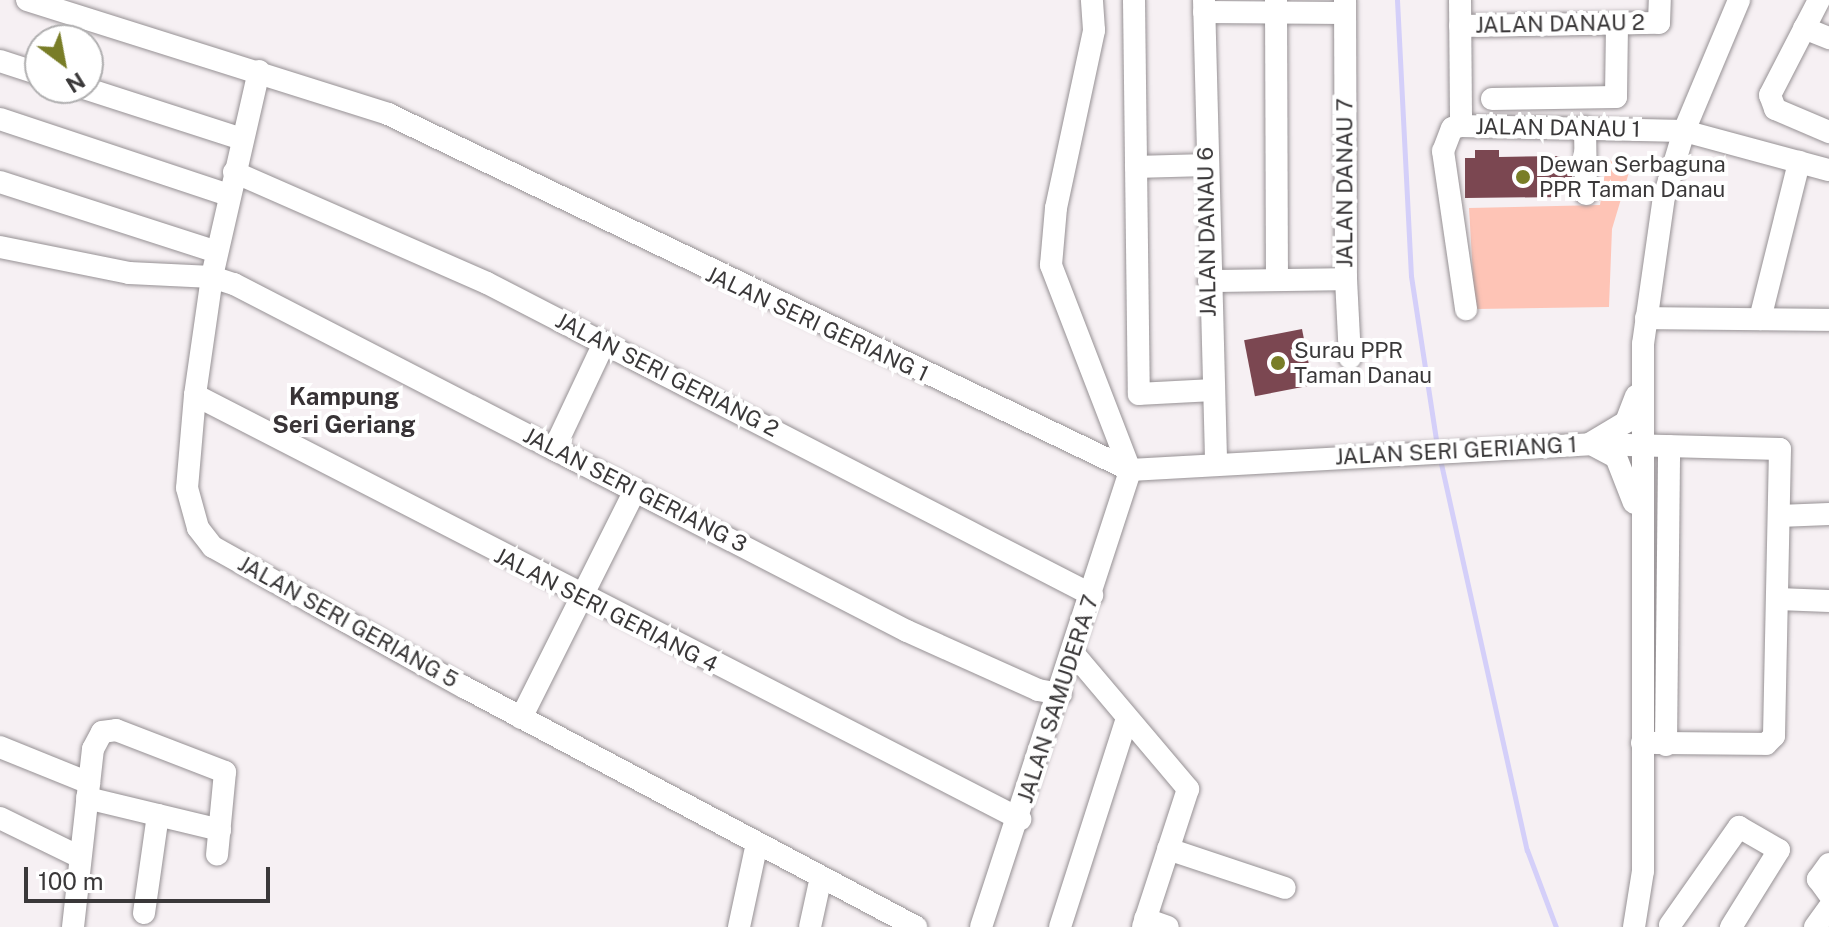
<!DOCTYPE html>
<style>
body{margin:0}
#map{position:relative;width:1829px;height:927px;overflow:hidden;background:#f6f0f3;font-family:"Public Sans",sans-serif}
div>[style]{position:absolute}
.green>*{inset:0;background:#fec4b6}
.stream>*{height:5px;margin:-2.5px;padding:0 2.5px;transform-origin:2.5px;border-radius:2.5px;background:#d4cff9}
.building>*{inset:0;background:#7b4751;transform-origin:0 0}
.roads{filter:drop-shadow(0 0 2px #969194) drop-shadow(0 0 2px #969194)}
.minor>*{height:22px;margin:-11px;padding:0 11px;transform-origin:11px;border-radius:11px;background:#fff}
.dots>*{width:22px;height:22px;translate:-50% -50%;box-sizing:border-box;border:4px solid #fff;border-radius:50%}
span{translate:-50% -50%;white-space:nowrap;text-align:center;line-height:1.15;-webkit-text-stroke:8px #fff;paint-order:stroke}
.street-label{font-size:22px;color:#3a3839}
.poi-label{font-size:22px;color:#3a3839}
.left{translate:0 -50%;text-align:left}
.neighbourhood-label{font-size:24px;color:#383336;font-weight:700}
.north{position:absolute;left:24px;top:24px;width:80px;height:80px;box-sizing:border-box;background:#fff;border:2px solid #b0afb0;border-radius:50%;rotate:148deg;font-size:22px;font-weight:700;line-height:32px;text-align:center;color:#3a3839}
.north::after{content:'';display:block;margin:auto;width:28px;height:36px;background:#797d27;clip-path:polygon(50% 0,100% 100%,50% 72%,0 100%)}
.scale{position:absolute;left:24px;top:867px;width:246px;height:36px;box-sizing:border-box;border:4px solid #3a3839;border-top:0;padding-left:10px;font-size:24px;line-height:28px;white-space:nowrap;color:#3a3839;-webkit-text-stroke:6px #fff;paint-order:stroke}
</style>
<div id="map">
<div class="green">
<i style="clip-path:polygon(1607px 159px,1630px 169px,1612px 229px,1609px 307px,1475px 309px,1469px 208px,1600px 205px)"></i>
</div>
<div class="stream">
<i style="left:1397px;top:0;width:276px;rotate:87.1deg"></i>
<i style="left:1411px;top:276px;width:171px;rotate:81.3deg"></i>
<i style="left:1440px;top:459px;width:401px;rotate:77.5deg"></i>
<i style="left:1527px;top:850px;width:82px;rotate:69.4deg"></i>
</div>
<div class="building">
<i style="clip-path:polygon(1475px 150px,1499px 150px,1499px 157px,1561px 156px,1561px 164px,1572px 164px,1572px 189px,1561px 189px,1561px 197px,1465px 198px,1465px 158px,1475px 158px)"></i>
<i style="left:1302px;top:329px;width:57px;height:59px;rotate:79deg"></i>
</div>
<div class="roads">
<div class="minor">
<i style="left:27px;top:0;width:379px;rotate:17.5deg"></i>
<i style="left:388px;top:114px;width:823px;rotate:25.63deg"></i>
<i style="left:1130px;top:470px;width:461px;rotate:-3.2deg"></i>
<i style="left:1590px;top:444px;width:190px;rotate:1.5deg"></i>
<i style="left:1780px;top:449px;width:287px;rotate:91.2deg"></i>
<i style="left:1774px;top:736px;width:11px;rotate:135deg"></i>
<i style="left:1766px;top:744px;width:124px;rotate:-179.5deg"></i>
<i style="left:1134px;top:0;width:394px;rotate:89.3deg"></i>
<i style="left:1139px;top:394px;width:73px;rotate:-3.1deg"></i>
<i style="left:1204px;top:0;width:465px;rotate:88.5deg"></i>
<i style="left:1276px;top:0;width:280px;rotate:89.8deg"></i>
<i style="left:1460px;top:0;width:126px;rotate:89.5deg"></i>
<i style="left:1461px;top:126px;width:223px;rotate:1.3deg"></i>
<i style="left:1684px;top:131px;width:150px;rotate:15.1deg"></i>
<i style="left:1819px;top:0;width:107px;rotate:117.3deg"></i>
<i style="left:1770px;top:95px;width:15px;rotate:70deg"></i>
<i style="left:1775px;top:109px;width:59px;rotate:23.1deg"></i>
<i style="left:1204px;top:12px;width:141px;rotate:0.4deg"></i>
<i style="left:1460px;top:26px;width:199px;rotate:-0.9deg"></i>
<i style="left:1659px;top:23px;width:23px;rotate:-88deg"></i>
<i style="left:1804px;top:28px;width:27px;rotate:22deg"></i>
<i style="left:0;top:61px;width:42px;rotate:18deg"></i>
<i style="left:259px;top:71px;width:211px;rotate:102.9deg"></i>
<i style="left:212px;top:277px;width:119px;rotate:98.2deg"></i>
<i style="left:195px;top:395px;width:93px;rotate:94.9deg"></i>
<i style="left:187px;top:488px;width:41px;rotate:74.6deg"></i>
<i style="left:198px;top:528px;width:24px;rotate:52deg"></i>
<i style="left:213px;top:547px;width:287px;rotate:29.2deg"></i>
<i style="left:464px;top:687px;width:512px;rotate:27.97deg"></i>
<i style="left:84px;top:88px;width:166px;rotate:17.9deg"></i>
<i style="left:1492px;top:99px;width:124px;rotate:-0.9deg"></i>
<i style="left:1616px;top:97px;width:73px;rotate:-89.2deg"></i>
<i style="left:0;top:119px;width:240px;rotate:18.4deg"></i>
<i style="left:1461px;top:126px;width:9px;rotate:167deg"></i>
<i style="left:1452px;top:128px;width:25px;rotate:111deg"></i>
<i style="left:1443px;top:151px;width:160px;rotate:81.7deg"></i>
<i style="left:1585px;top:127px;width:67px;rotate:89.1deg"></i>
<i style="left:1136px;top:167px;width:70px;rotate:-1.6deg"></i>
<i style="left:234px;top:172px;width:276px;rotate:23.7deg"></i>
<i style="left:487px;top:283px;width:681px;rotate:27.28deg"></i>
<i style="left:0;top:182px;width:228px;rotate:17.9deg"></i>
<i style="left:0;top:247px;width:132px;rotate:11.4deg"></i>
<i style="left:129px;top:273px;width:83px;rotate:2.8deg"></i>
<i style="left:212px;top:277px;width:23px;rotate:18deg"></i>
<i style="left:234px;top:284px;width:757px;rotate:27.28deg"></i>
<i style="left:907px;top:631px;width:144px;rotate:24.2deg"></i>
<i style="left:1038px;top:690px;width:23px;rotate:10deg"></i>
<i style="left:1346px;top:279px;width:79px;rotate:87.1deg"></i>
<i style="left:1209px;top:281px;width:137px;rotate:-0.8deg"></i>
<i style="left:1346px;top:279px;width:279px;rotate:-90.2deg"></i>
<i style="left:1646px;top:318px;width:183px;rotate:0.6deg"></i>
<i style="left:1760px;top:319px;width:162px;rotate:-76deg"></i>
<i style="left:195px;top:395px;width:928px;rotate:27.2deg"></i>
<i style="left:1591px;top:443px;width:41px;rotate:-31deg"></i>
<i style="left:1626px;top:422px;width:28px;rotate:-69deg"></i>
<i style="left:1595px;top:446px;width:24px;rotate:28deg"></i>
<i style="left:1616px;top:457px;width:49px;rotate:68.6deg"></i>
<i style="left:554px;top:449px;width:117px;rotate:-64.7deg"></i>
<i style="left:1779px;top:516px;width:50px;rotate:-2.3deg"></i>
<i style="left:1778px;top:599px;width:51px;rotate:2.2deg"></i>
<i style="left:1074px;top:654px;width:177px;rotate:49.8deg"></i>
<i style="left:1188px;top:789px;width:145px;rotate:108.1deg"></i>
<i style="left:521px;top:718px;width:255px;rotate:-63.4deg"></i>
<i style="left:1666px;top:745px;width:299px;rotate:-89.4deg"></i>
<i style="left:0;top:747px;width:96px;rotate:22deg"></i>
<i style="left:87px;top:798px;width:137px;rotate:13.5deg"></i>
<i style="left:0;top:818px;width:89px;rotate:26deg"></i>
<i style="left:1168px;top:849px;width:123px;rotate:18.4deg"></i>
<i style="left:1829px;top:864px;width:19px;rotate:126deg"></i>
<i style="left:1818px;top:879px;width:19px;rotate:54deg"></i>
<i style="left:144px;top:913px;width:99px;rotate:-81.9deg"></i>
<i style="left:1145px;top:919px;width:24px;rotate:19deg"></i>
<i style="left:1670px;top:925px;width:120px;rotate:-54.9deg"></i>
<i style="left:1739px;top:827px;width:46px;rotate:29.9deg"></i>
<i style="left:1779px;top:850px;width:91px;rotate:121.9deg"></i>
<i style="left:73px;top:927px;width:179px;rotate:-83.6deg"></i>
<i style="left:93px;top:749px;width:19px;rotate:-62deg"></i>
<i style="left:102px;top:732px;width:14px;rotate:-8deg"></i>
<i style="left:116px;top:730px;width:117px;rotate:21.1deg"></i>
<i style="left:225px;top:772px;width:83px;rotate:95.5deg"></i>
<i style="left:739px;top:927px;width:86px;rotate:-77.9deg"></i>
<i style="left:810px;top:927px;width:51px;rotate:-77.6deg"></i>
<i style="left:981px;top:927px;width:481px;rotate:-71.9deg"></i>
<i style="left:1130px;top:470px;width:220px;rotate:-111.1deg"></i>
<i style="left:1051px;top:265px;width:57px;rotate:-85deg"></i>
<i style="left:1056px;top:208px;width:182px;rotate:-77.9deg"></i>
<i style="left:1094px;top:30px;width:30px;rotate:-94deg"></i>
<i style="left:1060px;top:927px;width:219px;rotate:-72.2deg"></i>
<i style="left:1634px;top:927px;width:57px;rotate:-80.9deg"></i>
<i style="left:1643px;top:871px;width:527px;rotate:-90deg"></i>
<i style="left:1643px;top:344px;width:148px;rotate:-81.9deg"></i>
<i style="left:1664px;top:197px;width:69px;rotate:-73.1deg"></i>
<i style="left:1684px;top:131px;width:142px;rotate:-67.2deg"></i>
<i style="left:1815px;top:927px;width:24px;rotate:-54deg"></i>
</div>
</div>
<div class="dots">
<i style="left:1523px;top:177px;background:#797d27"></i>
<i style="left:1278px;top:363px;background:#797d27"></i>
</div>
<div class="street-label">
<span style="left:1560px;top:24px;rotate:-1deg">JALAN DANAU 2</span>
<span style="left:1558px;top:128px;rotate:1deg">JALAN DANAU 1</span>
<span style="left:1345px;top:183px;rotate:-90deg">JALAN DANAU 7</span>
<span style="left:1207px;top:232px;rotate:-91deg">JALAN DANAU 6</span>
<span style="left:817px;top:324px;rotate:25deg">JALAN SERI GERIANG 1</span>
<span style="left:667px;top:375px;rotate:27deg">JALAN SERI GERIANG 2</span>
<span style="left:1456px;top:451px;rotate:-3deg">JALAN SERI GERIANG 1</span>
<span style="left:635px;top:490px;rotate:27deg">JALAN SERI GERIANG 3</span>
<span style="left:606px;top:610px;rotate:27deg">JALAN SERI GERIANG 4</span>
<span style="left:348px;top:622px;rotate:29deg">JALAN SERI GERIANG 5</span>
<span style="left:1058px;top:699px;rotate:-72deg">JALAN SAMUDERA 7</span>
</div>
<div class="poi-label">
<span class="left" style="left:1539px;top:177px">Dewan Serbaguna<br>PPR Taman Danau</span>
<span class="left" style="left:1294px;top:363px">Surau PPR<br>Taman Danau</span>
</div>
<div class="neighbourhood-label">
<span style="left:344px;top:411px">Kampung<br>Seri Geriang</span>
</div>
<div class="north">N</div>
<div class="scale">100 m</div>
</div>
